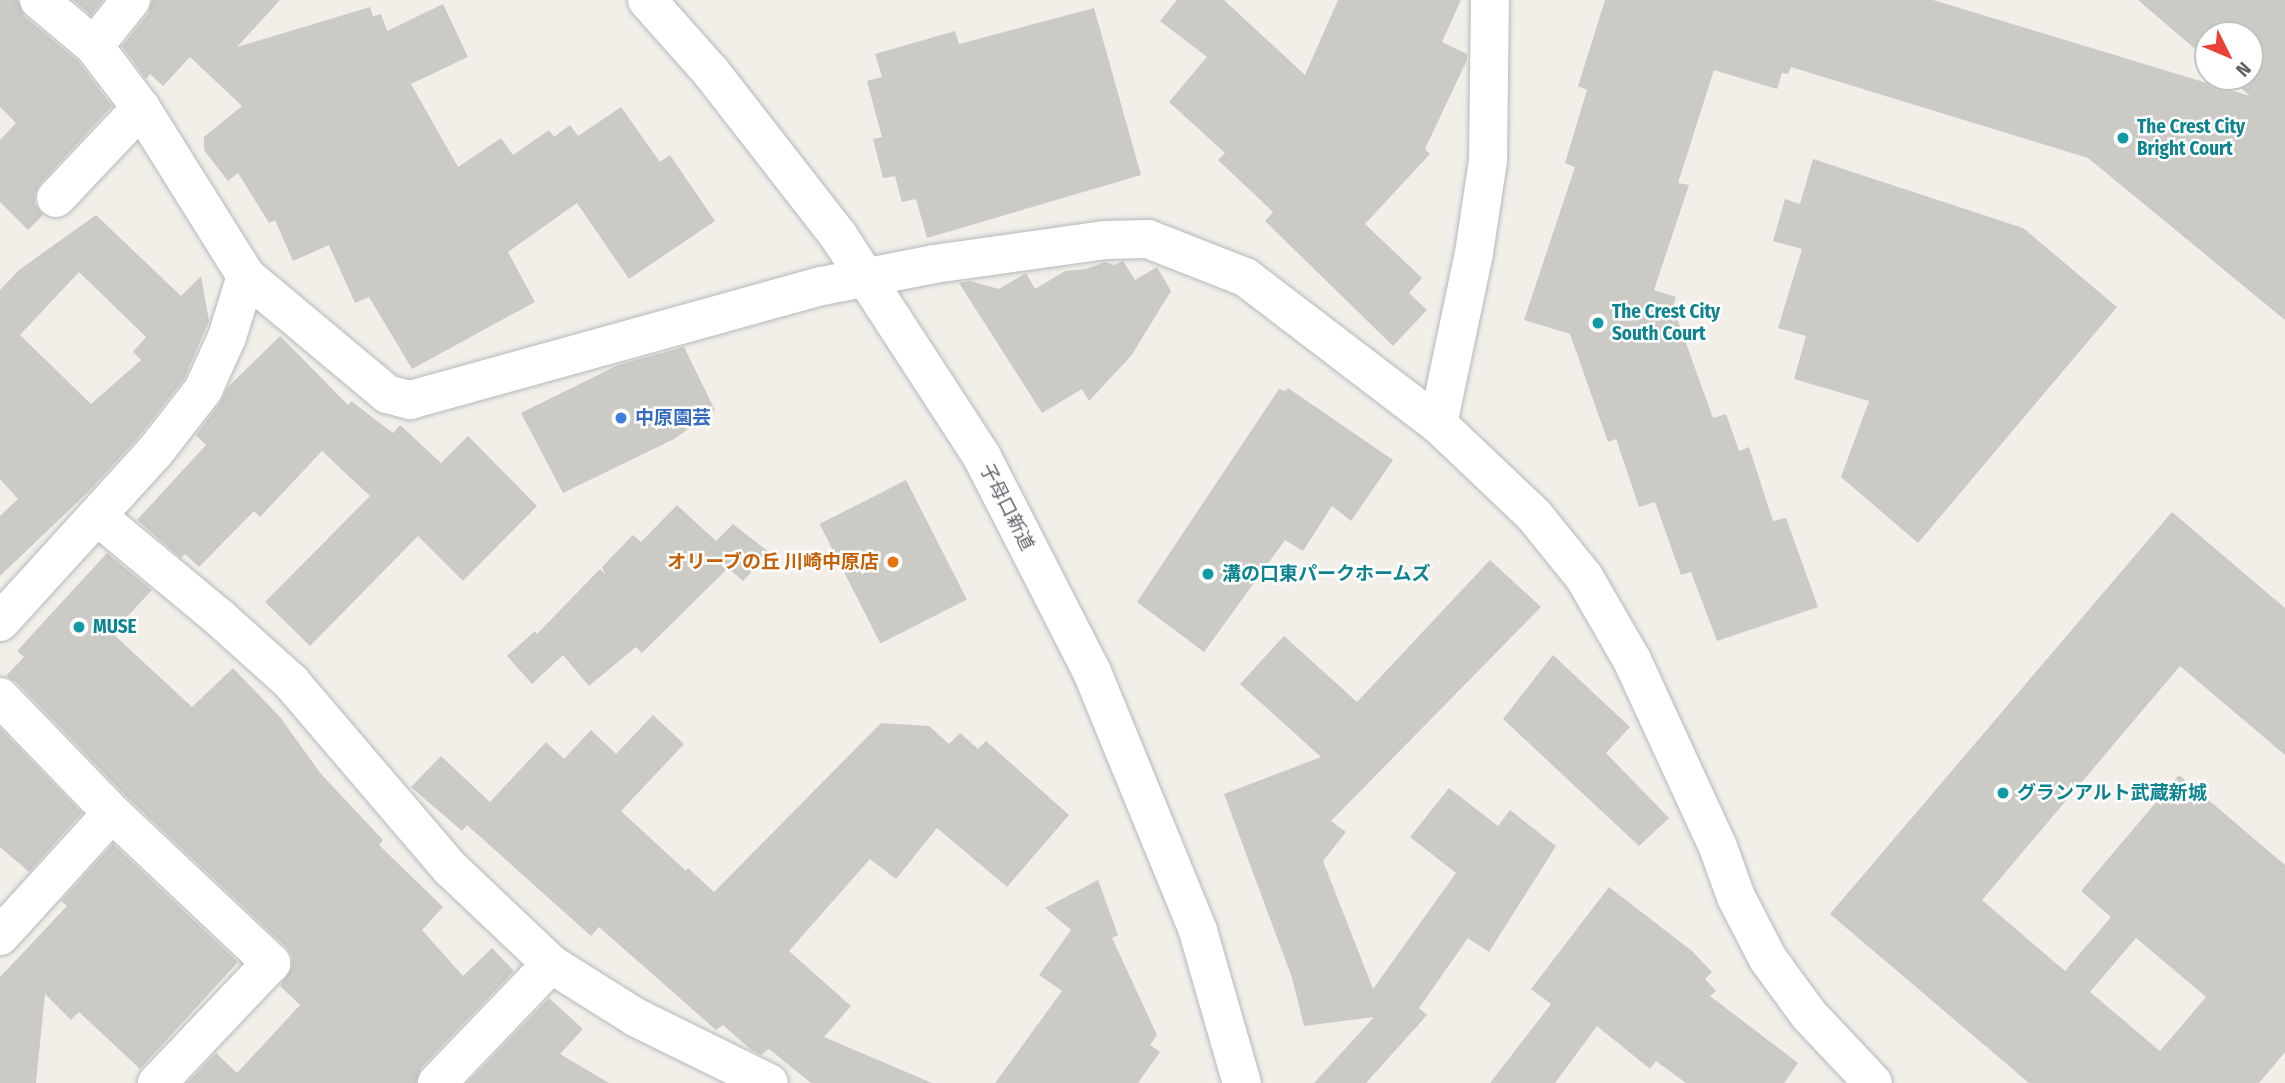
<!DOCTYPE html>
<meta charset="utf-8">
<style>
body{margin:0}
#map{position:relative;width:2285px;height:1083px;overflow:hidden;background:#f1efe8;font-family:"Fira Sans Condensed","Noto Sans JP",sans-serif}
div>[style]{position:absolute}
.building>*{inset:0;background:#cccac5;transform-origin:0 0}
.roads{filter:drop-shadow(0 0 2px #b5b8bc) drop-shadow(0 0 2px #b5b8bc)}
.street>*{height:38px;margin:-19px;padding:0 19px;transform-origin:19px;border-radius:19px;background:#fff}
.secondary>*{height:38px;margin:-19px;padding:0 19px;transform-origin:19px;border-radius:19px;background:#fff}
.dots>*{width:19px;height:19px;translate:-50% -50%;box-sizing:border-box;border:4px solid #fff;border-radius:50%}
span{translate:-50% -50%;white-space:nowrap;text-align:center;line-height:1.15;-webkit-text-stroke:5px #fff;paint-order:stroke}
.culture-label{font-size:19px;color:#0d838f;font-weight:700}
.left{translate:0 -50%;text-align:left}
.shop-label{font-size:19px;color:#366cbe;font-weight:700}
.street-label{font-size:19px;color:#5f6368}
.food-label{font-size:19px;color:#c56008;font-weight:700}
.right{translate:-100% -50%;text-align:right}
.north{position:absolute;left:2194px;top:21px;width:70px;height:70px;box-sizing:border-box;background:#fff;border:2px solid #bfc1c3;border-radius:50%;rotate:133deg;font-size:19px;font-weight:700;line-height:28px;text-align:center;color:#5f6368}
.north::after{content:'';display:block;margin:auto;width:24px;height:32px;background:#ea4335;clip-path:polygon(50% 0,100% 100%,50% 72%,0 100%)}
</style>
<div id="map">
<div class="building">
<i style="clip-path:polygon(0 0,18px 0,24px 16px,78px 61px,112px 106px,40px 184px,35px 194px,35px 204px,43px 215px,28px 230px,0 202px,0 140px,16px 123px,0 107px)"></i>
<i style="clip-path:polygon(73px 0,103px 0,91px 15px)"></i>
<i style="clip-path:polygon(152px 0,280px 0,237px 47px,370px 7px,373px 16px,381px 14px,387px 31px,443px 4px,468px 57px,411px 84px,458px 167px,501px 138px,513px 155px,549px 130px,554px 137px,570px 125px,578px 136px,621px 107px,660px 162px,670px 155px,715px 221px,629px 279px,577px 203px,508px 252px,535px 302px,412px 369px,369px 297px,355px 303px,329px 245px,293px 261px,275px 220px,269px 223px,238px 173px,228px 181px,204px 150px,204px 137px,242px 106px,190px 57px,163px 86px,150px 74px,146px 79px,122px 46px,148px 14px)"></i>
<i style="clip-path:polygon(1177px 0,1224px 0,1305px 75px,1338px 0,1461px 0,1442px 42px,1467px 54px,1467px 60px,1425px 149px,1430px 154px,1365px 224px,1422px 278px,1409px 293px,1427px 310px,1393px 346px,1265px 221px,1273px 212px,1218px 160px,1225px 153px,1169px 102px,1207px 57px,1160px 21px)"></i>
<i style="clip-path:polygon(1605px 0,1933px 0,2250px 96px,2228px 77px,2250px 77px,2250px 35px,2208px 35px,2208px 60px,2138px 0,2285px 0,2285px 320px,2088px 158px,1791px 67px,1788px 74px,1782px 73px,1777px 89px,1714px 70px,1678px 183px,1689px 185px,1654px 290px,1676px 297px,1673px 307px,1713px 418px,1726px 414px,1739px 451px,1749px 447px,1773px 521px,1786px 518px,1818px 607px,1717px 641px,1691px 572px,1681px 575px,1655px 502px,1639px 507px,1616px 439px,1608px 442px,1570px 334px,1524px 320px,1575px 167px,1565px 163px,1587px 90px,1578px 86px)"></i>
<i style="clip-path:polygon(1094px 8px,1141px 175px,927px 238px,916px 199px,902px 202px,895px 176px,883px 178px,873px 139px,882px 137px,867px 81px,882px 77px,875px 54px,955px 31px,959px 44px)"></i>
<i style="clip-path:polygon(1813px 159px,2023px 228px,2117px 307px,1918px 543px,1841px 477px,1869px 401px,1794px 379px,1806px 336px,1778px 328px,1802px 249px,1773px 241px,1785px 199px,1800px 204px)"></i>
<i style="clip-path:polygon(evenodd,96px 215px,181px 296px,201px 276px,209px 321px,184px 379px,137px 439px,89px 491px,0 576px,0 516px,18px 499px,0 479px,0 290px,19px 270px,96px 215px,79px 272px,146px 337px,133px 352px,141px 360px,91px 404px,20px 335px,79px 272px)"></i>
<i style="clip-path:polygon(1123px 261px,1135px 280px,1157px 267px,1171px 291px,1131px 356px,1089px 401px,1082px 389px,1042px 413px,959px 283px,970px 281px,999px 289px,1026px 273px,1035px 289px,1065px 271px,1086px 269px,1105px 262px,1114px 265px)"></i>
<i style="clip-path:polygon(280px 336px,348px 405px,351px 401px,393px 433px,400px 425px,441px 463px,468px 436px,537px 506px,463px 581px,418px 536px,310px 646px,265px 602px,370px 496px,322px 451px,260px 517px,254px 511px,199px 567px,185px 554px,181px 558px,137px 520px,206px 445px,196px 435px,220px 403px,228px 387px)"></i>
<i style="clip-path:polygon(684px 347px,715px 410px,674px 439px,563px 493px,521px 413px,618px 365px)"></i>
<i style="clip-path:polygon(1288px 388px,1393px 460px,1351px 521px,1332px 506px,1303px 551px,1285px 540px,1204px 652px,1137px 602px,1279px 389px,1285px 391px)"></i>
<i style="left:906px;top:480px;width:134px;height:97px;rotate:63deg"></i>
<i style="clip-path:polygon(677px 505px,716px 541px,733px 524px,770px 553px,743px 581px,728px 568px,642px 653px,636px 647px,589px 686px,563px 655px,532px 684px,507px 656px,535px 631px,537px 634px,600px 569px,605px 574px,602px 567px,633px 535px,641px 542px)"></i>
<i style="clip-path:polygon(evenodd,2172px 512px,2285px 608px,2285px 755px,2180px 666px,1982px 900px,2065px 971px,2111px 917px,2081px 891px,2179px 775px,2285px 865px,2285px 1052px,2259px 1083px,2029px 1083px,1830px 914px,2172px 512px,2136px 938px,2206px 997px,2160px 1051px,2090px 992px,2136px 938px)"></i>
<i style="clip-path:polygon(107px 553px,152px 590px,112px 633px,192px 707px,233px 668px,280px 717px,321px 774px,383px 840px,379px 845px,443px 907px,422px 930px,463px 976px,492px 948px,514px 971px,421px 1068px,416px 1083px,187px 1083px,216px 1053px,237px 1073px,300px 1005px,280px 986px,292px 967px,292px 956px,286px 947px,127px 797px,16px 682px,6px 676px,24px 657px,17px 651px)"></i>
<i style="clip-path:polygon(1490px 560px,1541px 607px,1331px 821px,1346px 832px,1323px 861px,1373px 989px,1456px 873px,1410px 837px,1449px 788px,1498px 826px,1510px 810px,1556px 846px,1489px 952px,1468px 938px,1419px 1008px,1427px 1015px,1366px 1083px,1314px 1083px,1374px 1017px,1304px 1026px,1292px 978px,1224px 794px,1321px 757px,1240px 684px,1284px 636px,1357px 702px)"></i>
<i style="clip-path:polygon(1553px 655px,1630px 727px,1606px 753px,1669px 818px,1639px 846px,1503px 719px)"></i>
<i style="clip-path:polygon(653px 715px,684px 744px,621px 811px,686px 871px,688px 868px,714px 892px,881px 723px,929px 726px,949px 744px,960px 733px,978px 749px,986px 741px,1069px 815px,1007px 887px,937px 828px,896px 879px,870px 859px,789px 951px,851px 1006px,824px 1037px,932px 1083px,811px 1083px,769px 1049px,761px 1055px,750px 1049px,723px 1025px,716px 1030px,599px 927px,591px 936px,467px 825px,462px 831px,411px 787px,441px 756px,490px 802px,546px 742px,564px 759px,591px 730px,616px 754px)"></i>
<i style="clip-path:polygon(0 728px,82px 813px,29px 872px,0 847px)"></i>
<i style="clip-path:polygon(113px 844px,238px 962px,140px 1069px,79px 1012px,71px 1020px,45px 994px,36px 1083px,0 1083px,0 977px,67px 906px,61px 901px)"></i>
<i style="clip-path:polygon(1098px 880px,1118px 935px,1112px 938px,1157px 1035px,1150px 1045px,1160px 1052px,1138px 1083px,995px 1083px,1062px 991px,1039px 975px,1071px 930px,1045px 908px)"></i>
<i style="clip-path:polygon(1609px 887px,1692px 951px,1712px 972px,1705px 979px,1716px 991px,1710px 996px,1798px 1063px,1784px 1083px,1686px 1083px,1656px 1061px,1650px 1069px,1597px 1026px,1555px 1083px,1490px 1083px,1551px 1004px,1531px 989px)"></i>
<i style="clip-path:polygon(549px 998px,583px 1029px,560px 1054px,609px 1083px,467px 1083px)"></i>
</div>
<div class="roads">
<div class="street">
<i style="left:39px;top:0;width:72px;rotate:39.9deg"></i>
<i style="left:94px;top:46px;width:78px;rotate:52.8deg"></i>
<i style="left:141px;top:108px;width:198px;rotate:58deg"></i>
<i style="left:246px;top:276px;width:184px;rotate:39.9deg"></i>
<i style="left:387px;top:394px;width:24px;rotate:15deg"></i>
<i style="left:410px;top:400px;width:427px;rotate:-15.5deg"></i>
<i style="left:822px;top:286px;width:114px;rotate:-11.1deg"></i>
<i style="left:934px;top:264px;width:172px;rotate:-8deg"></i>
<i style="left:1104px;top:240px;width:44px;rotate:-1.3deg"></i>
<i style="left:1148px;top:239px;width:104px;rotate:21.4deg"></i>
<i style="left:1245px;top:277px;width:243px;rotate:37.3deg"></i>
<i style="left:1438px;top:424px;width:131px;rotate:43.5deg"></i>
<i style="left:1533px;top:514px;width:81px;rotate:51deg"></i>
<i style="left:1584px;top:577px;width:96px;rotate:60deg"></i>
<i style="left:1632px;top:660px;width:206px;rotate:65.3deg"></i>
<i style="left:1718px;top:847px;width:53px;rotate:70.2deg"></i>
<i style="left:1736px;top:897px;width:70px;rotate:62.7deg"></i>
<i style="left:1768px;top:959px;width:69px;rotate:53.8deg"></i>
<i style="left:1809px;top:1015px;width:93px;rotate:46.7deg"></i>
<i style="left:94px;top:46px;width:59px;rotate:-51.2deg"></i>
<i style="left:56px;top:198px;width:124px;rotate:-46.6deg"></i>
<i style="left:1438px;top:424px;width:175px;rotate:-78.1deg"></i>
<i style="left:1474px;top:253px;width:94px;rotate:-81.4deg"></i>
<i style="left:1488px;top:160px;width:160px;rotate:-89.3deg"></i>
<i style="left:97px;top:516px;width:160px;rotate:39.7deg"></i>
<i style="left:220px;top:618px;width:96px;rotate:42deg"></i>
<i style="left:291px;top:682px;width:245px;rotate:49.5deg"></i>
<i style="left:450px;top:868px;width:139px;rotate:43.5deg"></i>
<i style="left:551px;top:964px;width:99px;rotate:32.2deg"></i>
<i style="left:635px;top:1017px;width:149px;rotate:26.2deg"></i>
<i style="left:0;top:622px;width:229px;rotate:-47.7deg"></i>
<i style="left:154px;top:453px;width:80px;rotate:-52.1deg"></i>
<i style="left:203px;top:390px;width:58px;rotate:-65.6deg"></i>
<i style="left:227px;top:337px;width:64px;rotate:-72.7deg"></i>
<i style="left:0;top:697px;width:161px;rotate:46deg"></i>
<i style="left:112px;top:813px;width:219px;rotate:43.3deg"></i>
<i style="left:271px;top:963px;width:166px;rotate:133.5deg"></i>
<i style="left:0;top:936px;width:166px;rotate:-47.7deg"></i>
<i style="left:437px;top:1083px;width:165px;rotate:-46.2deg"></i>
</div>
<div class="secondary">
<i style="left:647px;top:0;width:96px;rotate:48.4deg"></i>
<i style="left:711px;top:72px;width:207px;rotate:52.1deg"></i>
<i style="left:838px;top:235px;width:265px;rotate:57deg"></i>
<i style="left:982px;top:457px;width:242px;rotate:62.9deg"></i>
<i style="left:1092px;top:672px;width:280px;rotate:67.7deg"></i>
<i style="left:1198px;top:931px;width:158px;rotate:73.9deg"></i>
</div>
</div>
<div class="dots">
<i style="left:2123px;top:138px;background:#0f9aa8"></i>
<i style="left:1598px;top:323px;background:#0f9aa8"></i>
<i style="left:621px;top:418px;background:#3f7fe0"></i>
<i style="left:893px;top:562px;background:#e8710a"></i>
<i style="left:1208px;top:574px;background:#0f9aa8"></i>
<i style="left:79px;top:627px;background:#0f9aa8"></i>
<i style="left:2003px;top:793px;background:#0f9aa8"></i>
</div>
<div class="culture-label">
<span class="left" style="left:2137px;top:138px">The Crest City<br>Bright Court</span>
<span class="left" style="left:1612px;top:323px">The Crest City<br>South Court</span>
<span class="left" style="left:1222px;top:574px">溝の口東パークホームズ</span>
<span class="left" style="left:93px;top:627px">MUSE</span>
<span class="left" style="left:2017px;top:793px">グランアルト武蔵新城</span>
</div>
<div class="shop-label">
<span class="left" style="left:635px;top:418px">中原園芸</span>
</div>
<div class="street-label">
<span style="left:1007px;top:507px;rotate:63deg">子母口新道</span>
</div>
<div class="food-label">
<span class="right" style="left:879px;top:562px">オリーブの丘 川崎中原店</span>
</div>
<div class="north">N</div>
</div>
